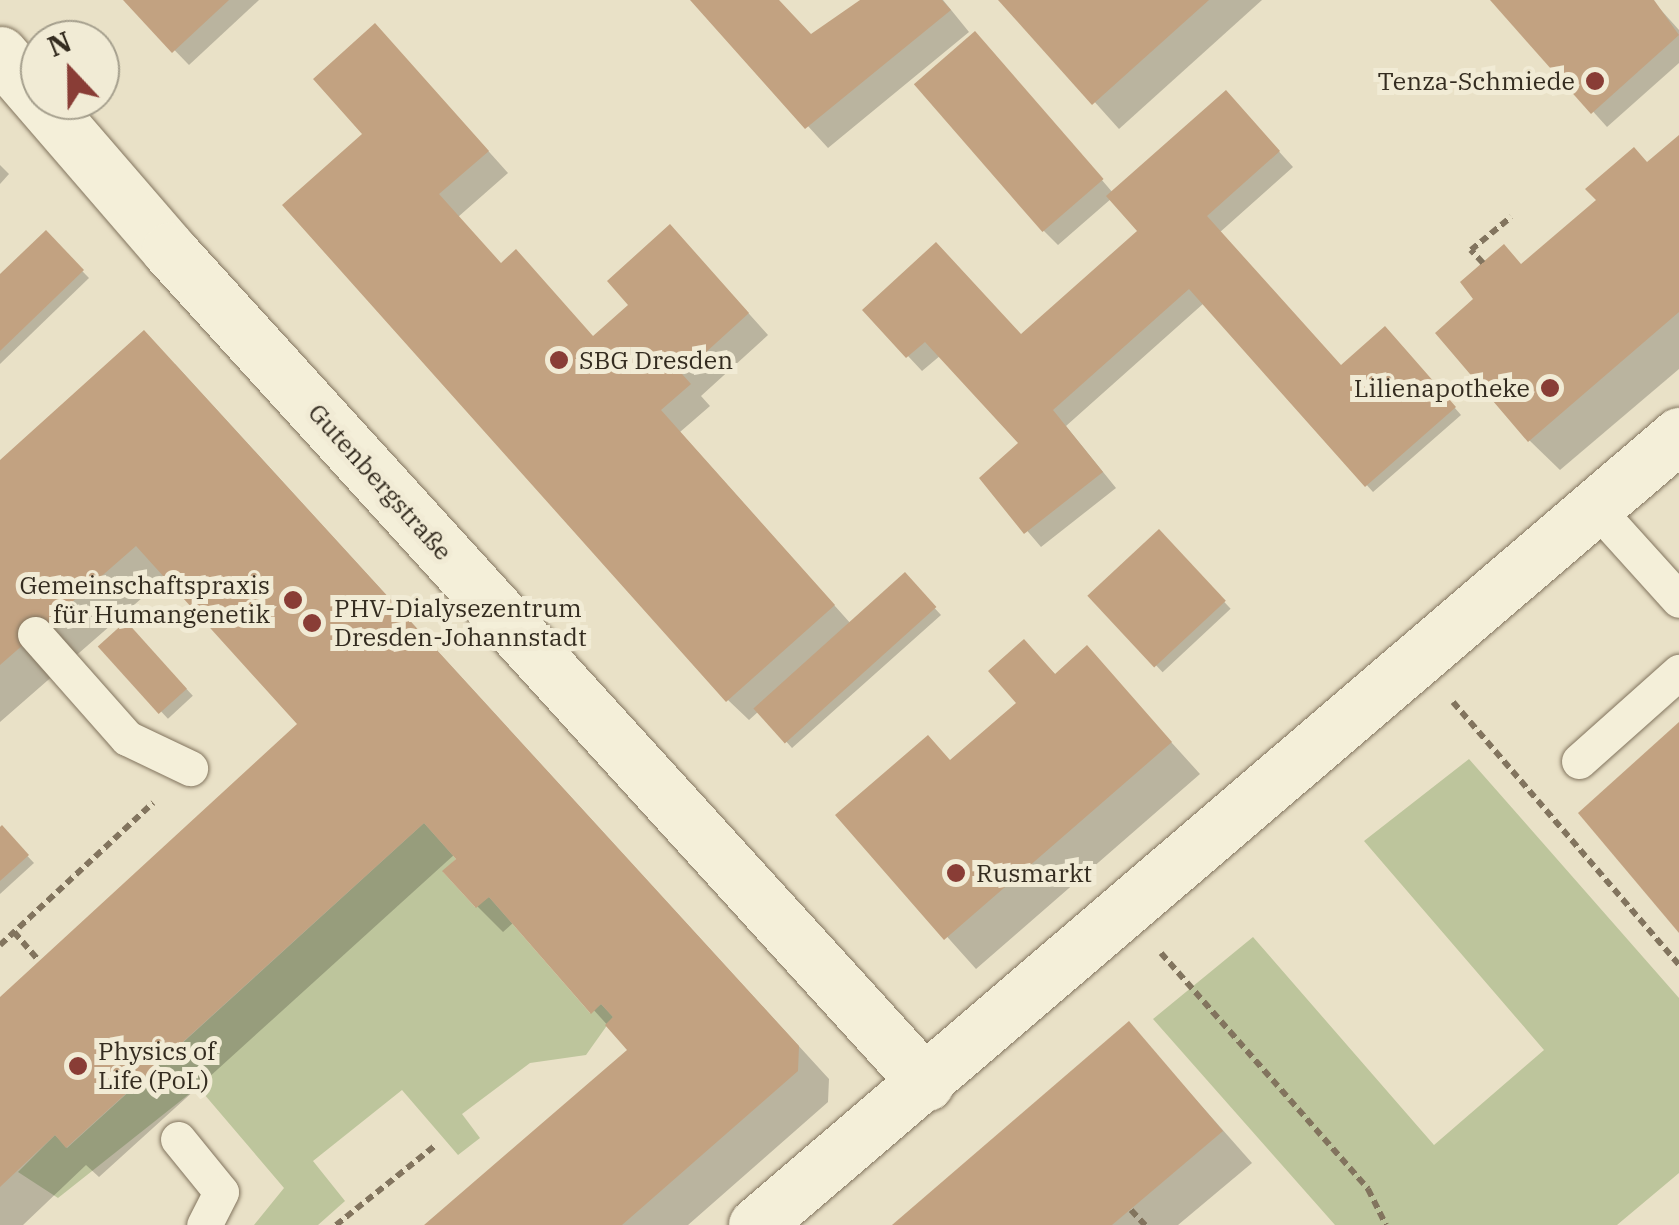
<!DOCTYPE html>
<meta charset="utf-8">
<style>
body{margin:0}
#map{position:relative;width:1679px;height:1225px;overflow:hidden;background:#e9e1c7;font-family:"IBM Plex Serif",serif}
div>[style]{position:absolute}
.green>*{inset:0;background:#bdc59c}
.shadow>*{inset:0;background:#0003;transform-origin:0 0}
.building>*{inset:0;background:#c2a281;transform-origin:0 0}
.path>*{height:6px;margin-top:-3px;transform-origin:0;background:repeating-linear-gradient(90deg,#82745e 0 8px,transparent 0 13px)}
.roads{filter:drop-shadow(0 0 2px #82745e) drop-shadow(0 0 2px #82745e)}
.service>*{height:35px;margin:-17.5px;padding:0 17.5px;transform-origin:17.5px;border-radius:17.5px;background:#f4efd9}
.minor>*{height:55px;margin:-27.5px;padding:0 27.5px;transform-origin:27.5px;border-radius:27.5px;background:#f4efd9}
.tertiary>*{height:55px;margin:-27.5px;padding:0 27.5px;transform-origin:27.5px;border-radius:27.5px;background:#f4efd9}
.dots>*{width:28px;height:28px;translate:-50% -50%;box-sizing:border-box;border:5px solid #f1ebd5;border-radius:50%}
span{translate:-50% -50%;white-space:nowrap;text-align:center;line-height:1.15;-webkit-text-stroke:10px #f1ebd5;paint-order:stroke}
.poi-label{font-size:25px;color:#342c20}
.right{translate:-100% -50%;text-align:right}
.left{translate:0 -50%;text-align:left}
.street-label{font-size:25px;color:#342c20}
.north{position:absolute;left:20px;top:20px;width:100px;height:100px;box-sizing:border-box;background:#f1ebd5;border:2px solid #a59f8d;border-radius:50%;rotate:338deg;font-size:28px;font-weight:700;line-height:40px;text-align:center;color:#342c20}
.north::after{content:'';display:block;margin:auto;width:35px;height:45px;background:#893d36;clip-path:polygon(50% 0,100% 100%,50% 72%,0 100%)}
</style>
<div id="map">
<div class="green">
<i style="clip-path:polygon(1469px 759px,1679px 998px,1679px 1173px,1617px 1225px,1335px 1225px,1153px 1019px,1253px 937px,1434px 1145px,1544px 1050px,1364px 841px)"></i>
<i style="clip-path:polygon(424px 823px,456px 859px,443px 872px,475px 907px,489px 897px,590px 1013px,601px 1004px,613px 1017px,586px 1055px,530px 1063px,462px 1114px,480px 1138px,458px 1155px,402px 1090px,313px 1161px,345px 1201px,318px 1225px,254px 1225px,284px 1188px,198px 1087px,58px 1198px,18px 1172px,55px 1135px,67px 1148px)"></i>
</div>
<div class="shadow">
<i style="clip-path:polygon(126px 0,259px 0,189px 65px)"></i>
<i style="clip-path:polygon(693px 0,777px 0,812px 37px,865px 0,943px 0,969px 32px,828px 148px)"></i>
<i style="clip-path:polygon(1003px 0,1262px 0,1119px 129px)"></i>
<i style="clip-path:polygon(1493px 0,1652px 0,1679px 30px,1679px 63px,1607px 127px)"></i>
<i style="clip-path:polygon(396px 48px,508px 173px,458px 217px,502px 266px,595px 338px,690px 248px,768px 335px,701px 396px,710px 406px,680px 432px,851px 624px,905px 576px,941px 615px,792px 748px,759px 711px,749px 720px,728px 700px,365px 134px)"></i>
<i style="clip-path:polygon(990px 49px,1113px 193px,1240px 108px,1293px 167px,1219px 233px,1341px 368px,1392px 336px,1461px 415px,1373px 492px,1204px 303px,1066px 426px,1116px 488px,1041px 547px,982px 478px,1022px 443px,941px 355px,922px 371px,865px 310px,1021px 337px,1141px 231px,1112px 198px,1058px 245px,1043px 230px)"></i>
<i style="clip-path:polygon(1679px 138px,1679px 369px,1560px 470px,1529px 440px,1522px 266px)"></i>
<i style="clip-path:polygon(0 165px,9px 174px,0 184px)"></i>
<i style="clip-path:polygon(46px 234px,89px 278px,0 364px,0 277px)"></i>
<i style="clip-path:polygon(175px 364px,829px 1079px,828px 1102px,688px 1225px,428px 1225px,630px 1050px,514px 922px,503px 932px,477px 906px,455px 854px,99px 1177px,86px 1165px,23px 1225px,0 1225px,0 999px,300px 724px,166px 577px,0 722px,0 464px)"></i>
<i style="left:1159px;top:532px;width:105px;height:93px;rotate:47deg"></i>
<i style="left:126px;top:624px;width:98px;height:34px;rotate:47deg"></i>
<i style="clip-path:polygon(1024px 643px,1057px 676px,1087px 649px,1200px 774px,976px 969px,839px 816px,951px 762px,1020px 703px)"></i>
<i style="clip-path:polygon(2px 829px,34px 863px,0 894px,0 830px)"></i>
<i style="clip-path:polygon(1129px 1024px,1252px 1163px,1178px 1225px,898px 1225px)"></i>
</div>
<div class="building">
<i style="clip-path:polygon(123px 0,229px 0,172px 53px)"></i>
<i style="clip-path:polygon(690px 0,779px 0,811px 34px,860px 0,942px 0,951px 10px,805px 129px)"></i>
<i style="clip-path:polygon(998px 0,1209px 0,1092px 105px)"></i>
<i style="clip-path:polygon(1490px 0,1654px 0,1679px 35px,1591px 114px)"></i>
<i style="clip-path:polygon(375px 23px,489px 151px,439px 194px,501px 263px,516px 249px,593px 336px,628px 305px,607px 281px,670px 224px,749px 313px,682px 374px,691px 384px,661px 410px,835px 605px,726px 702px,282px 205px,362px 134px,313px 79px)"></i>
<i style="left:975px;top:31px;width:196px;height:81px;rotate:49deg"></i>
<i style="clip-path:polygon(1226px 90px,1280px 151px,1207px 216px,1341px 365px,1385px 326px,1456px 407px,1365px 487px,1189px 289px,1053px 410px,1103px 472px,1024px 534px,979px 478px,1018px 443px,925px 342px,906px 358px,862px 310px,936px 242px,1021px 334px,1137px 231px,1106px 196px)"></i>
<i style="clip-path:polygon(1679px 135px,1679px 312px,1528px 442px,1435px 333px,1473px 299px,1460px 282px,1504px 244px,1521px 264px,1596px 200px,1585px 189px,1634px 147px,1647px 162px)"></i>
<i style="clip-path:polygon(46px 230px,84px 270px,0 351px,0 274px)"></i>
<i style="clip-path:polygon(144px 330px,799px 1046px,798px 1071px,622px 1225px,424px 1225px,627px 1050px,605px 1025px,613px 1017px,601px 1004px,591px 1014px,489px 897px,476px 908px,442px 871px,456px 859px,424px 823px,66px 1148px,55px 1135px,0 1187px,0 997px,297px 724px,136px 546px,0 665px,0 460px)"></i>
<i style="left:1159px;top:529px;width:98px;height:98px;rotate:47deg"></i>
<i style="left:905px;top:572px;width:47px;height:204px;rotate:48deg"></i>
<i style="left:126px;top:621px;width:91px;height:38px;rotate:48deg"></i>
<i style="clip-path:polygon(1024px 639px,1055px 674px,1087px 645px,1172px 742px,944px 940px,835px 815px,928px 735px,950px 760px,1016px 703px,988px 671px)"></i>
<i style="clip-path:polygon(1679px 722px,1679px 933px,1578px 813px)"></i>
<i style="clip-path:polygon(2px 825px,29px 855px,0 881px,0 827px)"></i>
<i style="clip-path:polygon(1129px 1021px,1223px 1131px,1112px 1225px,892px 1225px)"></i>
</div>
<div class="path">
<i style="left:1483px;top:263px;width:18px;rotate:-133deg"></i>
<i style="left:1471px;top:250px;width:52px;rotate:-39.5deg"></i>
<i style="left:1453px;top:702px;width:347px;rotate:49.3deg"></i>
<i style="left:14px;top:932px;width:38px;rotate:49deg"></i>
<i style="left:0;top:945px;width:209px;rotate:-42.9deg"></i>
<i style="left:1161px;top:953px;width:314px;rotate:48.7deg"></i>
<i style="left:1368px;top:1189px;width:40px;rotate:63.4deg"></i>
<i style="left:1131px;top:1210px;width:21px;rotate:47deg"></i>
<i style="left:336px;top:1225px;width:129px;rotate:-38.7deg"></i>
</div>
<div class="roads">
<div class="service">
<i style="left:1595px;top:507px;width:125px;rotate:47.9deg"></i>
<i style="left:35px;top:634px;width:139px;rotate:48.5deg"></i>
<i style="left:127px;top:738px;width:70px;rotate:25.5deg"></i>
<i style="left:1579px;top:761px;width:134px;rotate:-41.7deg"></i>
<i style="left:178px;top:1139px;width:68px;rotate:50.9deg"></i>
<i style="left:221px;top:1192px;width:37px;rotate:117deg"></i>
</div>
<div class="minor">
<i style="left:0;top:54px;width:259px;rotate:49.2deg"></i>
<i style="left:169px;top:250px;width:1126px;rotate:47.74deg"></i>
</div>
<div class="tertiary">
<i style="left:756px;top:1225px;width:1215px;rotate:-40.56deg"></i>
</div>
</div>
<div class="dots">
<i style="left:1595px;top:81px;background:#893d36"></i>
<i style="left:559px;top:360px;background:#893d36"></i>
<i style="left:1550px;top:388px;background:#893d36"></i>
<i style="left:293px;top:600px;background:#893d36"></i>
<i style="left:312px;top:623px;background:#893d36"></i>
<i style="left:956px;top:873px;background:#893d36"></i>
<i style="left:78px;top:1066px;background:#893d36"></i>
</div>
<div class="poi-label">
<span class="right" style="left:1575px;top:81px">Tenza-Schmiede</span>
<span class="left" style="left:579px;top:360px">SBG Dresden</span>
<span class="right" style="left:1530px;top:388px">Lilienapotheke</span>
<span class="right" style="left:270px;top:600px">Gemeinschaftspraxis<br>für Humangenetik</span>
<span class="left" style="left:334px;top:623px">PHV-Dialysezentrum<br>Dresden-Johannstadt</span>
<span class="left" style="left:976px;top:873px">Rusmarkt</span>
<span class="left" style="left:98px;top:1066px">Physics of<br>Life (PoL)</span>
</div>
<div class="street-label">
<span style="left:380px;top:482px;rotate:48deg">Gutenbergstraße</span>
</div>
<div class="north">N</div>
</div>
